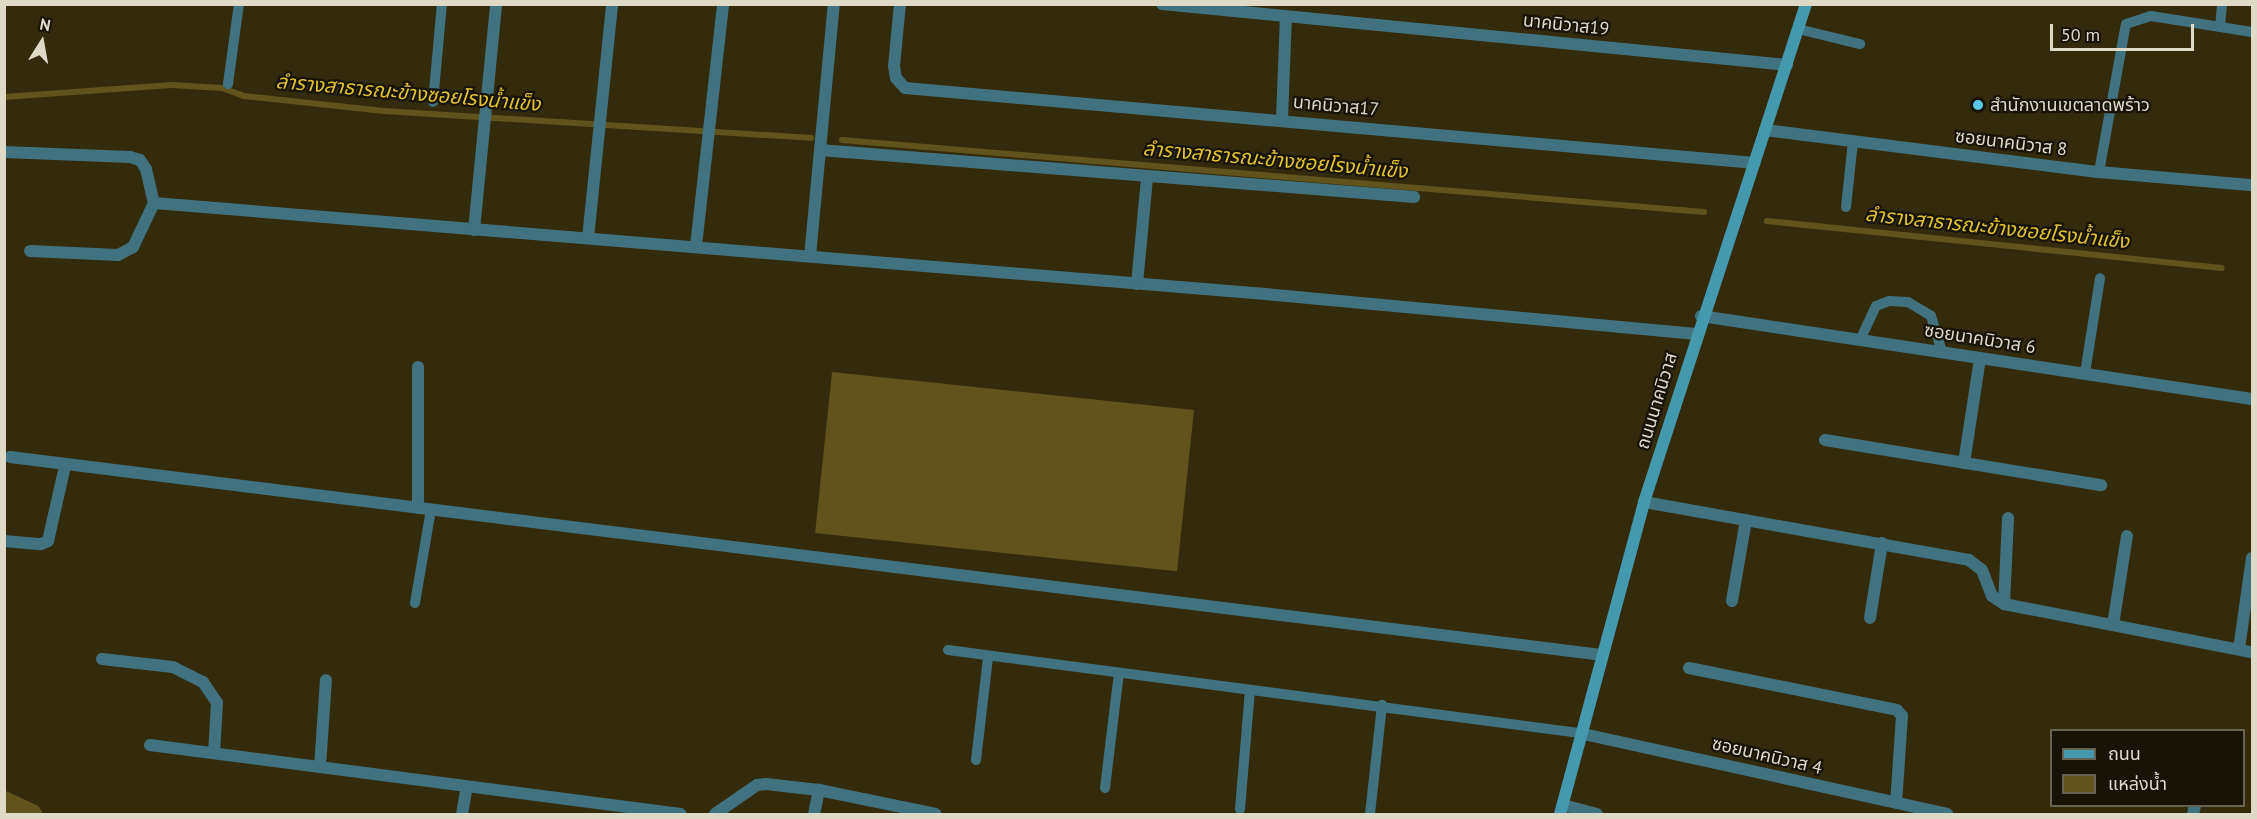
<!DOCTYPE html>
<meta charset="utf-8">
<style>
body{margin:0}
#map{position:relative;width:2257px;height:819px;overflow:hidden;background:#332b0b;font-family:"PT Sans","Noto Sans Thai",sans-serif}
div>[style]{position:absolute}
.water>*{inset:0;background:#60531b;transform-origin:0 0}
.stream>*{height:6px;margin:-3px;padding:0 3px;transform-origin:3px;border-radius:3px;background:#60531b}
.canal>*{height:20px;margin:-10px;padding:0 10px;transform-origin:10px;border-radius:10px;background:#60531b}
.lane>*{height:10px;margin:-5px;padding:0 5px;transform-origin:5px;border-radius:5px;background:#40727f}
.street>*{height:12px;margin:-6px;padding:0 6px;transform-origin:6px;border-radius:6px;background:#40727f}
.secondary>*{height:12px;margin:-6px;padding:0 6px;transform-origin:6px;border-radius:6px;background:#4599ae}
.dots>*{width:16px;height:16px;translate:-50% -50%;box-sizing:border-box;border:3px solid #171407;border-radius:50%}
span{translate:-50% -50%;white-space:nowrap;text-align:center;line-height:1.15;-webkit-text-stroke:4.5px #171407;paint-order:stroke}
.street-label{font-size:18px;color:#dfdac8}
.poi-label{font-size:18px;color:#dfdac8}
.left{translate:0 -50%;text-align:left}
.water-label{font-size:20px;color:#e3c12d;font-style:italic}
.frame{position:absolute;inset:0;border:6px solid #dfdac8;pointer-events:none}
.legend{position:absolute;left:2050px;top:729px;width:195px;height:78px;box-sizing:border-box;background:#171407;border:2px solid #676354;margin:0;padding:8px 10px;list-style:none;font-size:18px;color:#dfdac8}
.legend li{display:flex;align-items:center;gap:12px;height:30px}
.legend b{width:30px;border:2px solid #676354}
.north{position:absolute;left:12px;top:12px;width:60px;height:60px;-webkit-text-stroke:4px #171407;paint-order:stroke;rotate:11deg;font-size:16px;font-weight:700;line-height:24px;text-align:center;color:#dfdac8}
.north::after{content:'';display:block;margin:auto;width:21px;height:27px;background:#dfdac8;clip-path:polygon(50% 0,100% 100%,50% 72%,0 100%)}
.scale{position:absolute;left:2050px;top:24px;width:144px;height:27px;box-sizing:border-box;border:3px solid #dfdac8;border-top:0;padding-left:8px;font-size:18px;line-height:21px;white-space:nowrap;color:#dfdac8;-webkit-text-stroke:4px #171407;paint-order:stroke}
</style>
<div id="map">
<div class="water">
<i style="left:832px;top:372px;width:364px;height:162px;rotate:6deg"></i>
</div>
<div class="stream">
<i style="left:4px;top:97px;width:168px;rotate:-4.1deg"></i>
<i style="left:172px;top:85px;width:50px;rotate:3.4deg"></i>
<i style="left:222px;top:88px;width:23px;rotate:20deg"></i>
<i style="left:244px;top:96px;width:141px;rotate:6.1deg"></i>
<i style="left:384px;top:111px;width:428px;rotate:3.6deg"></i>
<i style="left:842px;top:140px;width:865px;rotate:4.77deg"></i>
<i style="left:1767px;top:221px;width:457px;rotate:5.9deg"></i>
</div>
<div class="canal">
<i style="left:4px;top:801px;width:31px;rotate:25deg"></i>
</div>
<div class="lane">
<i style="left:2220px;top:27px;width:23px;rotate:-85deg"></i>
<i style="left:1798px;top:29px;width:64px;rotate:13.6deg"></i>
<i style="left:228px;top:84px;width:81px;rotate:-82.2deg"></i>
<i style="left:433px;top:102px;width:98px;rotate:-84.8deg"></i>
<i style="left:2099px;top:172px;width:150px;rotate:-79.7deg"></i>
<i style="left:2126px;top:24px;width:26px;rotate:-18deg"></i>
<i style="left:2151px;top:16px;width:102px;rotate:9deg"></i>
<i style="left:1846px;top:207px;width:66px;rotate:-83.9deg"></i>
<i style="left:1861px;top:338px;width:35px;rotate:-65deg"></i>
<i style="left:1876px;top:306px;width:14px;rotate:-21deg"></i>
<i style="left:1889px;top:301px;width:19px;rotate:3deg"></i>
<i style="left:1908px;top:302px;width:27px;rotate:31deg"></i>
<i style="left:1931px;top:316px;width:37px;rotate:73deg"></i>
<i style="left:2085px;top:373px;width:96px;rotate:-81deg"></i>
<i style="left:415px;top:603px;width:95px;rotate:-80.3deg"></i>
<i style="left:948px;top:650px;width:636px;rotate:7.49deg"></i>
<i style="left:976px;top:760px;width:103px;rotate:-83.3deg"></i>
<i style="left:1105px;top:788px;width:116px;rotate:-83.1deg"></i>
<i style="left:1240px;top:809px;width:119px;rotate:-85.2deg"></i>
<i style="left:1370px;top:814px;width:110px;rotate:-83.7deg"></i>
</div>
<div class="street">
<i style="left:900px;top:4px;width:62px;rotate:95.5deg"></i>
<i style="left:894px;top:66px;width:12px;rotate:81deg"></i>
<i style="left:896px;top:78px;width:13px;rotate:48deg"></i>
<i style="left:905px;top:88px;width:853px;rotate:5.04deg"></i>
<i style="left:1162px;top:4px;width:628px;rotate:5.57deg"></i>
<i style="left:1282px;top:119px;width:102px;rotate:-87.8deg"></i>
<i style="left:1765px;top:130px;width:337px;rotate:7.2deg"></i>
<i style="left:2099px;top:172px;width:154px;rotate:4.9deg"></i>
<i style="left:820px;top:150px;width:596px;rotate:4.52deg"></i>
<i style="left:4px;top:152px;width:126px;rotate:2.3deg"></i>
<i style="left:130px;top:157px;width:10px;rotate:17deg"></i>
<i style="left:140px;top:160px;width:11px;rotate:56deg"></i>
<i style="left:146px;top:169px;width:35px;rotate:77deg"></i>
<i style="left:154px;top:203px;width:49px;rotate:115.5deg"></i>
<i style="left:133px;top:247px;width:17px;rotate:152deg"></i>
<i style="left:118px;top:255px;width:88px;rotate:-177.4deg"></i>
<i style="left:154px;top:203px;width:1115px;rotate:4.68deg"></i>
<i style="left:1265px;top:294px;width:433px;rotate:5.3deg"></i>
<i style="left:474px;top:230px;width:227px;rotate:-84.4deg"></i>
<i style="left:588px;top:238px;width:235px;rotate:-84.1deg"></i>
<i style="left:696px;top:246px;width:244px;rotate:-83.6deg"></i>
<i style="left:810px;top:256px;width:253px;rotate:-84.6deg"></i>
<i style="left:1137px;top:284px;width:105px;rotate:-84.6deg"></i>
<i style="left:1701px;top:316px;width:557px;rotate:8.57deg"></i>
<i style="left:418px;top:367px;width:141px;rotate:90deg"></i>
<i style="left:1825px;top:440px;width:280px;rotate:9.3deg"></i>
<i style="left:10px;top:457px;width:1603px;rotate:7.09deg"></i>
<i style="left:1964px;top:463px;width:106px;rotate:-81.3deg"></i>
<i style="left:1644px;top:502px;width:330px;rotate:10.1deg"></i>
<i style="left:1969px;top:560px;width:16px;rotate:38deg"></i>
<i style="left:1982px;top:570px;width:28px;rotate:69deg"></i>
<i style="left:1992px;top:596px;width:14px;rotate:34deg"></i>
<i style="left:2004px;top:604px;width:253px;rotate:11deg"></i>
<i style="left:4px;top:541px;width:37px;rotate:5deg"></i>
<i style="left:41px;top:544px;width:8px;rotate:-23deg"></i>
<i style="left:48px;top:541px;width:77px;rotate:-77.2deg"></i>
<i style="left:1732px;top:601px;width:82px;rotate:-80.2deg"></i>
<i style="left:2004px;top:604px;width:86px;rotate:-87.3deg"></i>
<i style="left:1870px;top:618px;width:76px;rotate:-80.9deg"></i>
<i style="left:2113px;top:625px;width:90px;rotate:-81.1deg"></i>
<i style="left:2239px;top:649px;width:92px;rotate:-81.9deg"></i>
<i style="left:102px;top:659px;width:71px;rotate:6.4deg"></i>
<i style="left:173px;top:667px;width:34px;rotate:27deg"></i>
<i style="left:203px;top:682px;width:25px;rotate:56deg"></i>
<i style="left:217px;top:703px;width:50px;rotate:93.4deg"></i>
<i style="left:1689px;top:668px;width:212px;rotate:11.4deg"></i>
<i style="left:1897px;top:710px;width:8px;rotate:50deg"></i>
<i style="left:1902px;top:716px;width:87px;rotate:93.9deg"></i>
<i style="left:1579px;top:733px;width:377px;rotate:12.4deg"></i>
<i style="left:150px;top:745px;width:535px;rotate:7.4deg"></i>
<i style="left:320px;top:767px;width:87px;rotate:-86.1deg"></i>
<i style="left:1563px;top:805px;width:35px;rotate:15deg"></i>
<i style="left:462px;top:814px;width:27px;rotate:-80deg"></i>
<i style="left:715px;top:814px;width:51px;rotate:-34.6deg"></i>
<i style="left:757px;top:785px;width:9px;rotate:-6deg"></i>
<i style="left:766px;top:784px;width:53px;rotate:6.5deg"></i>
<i style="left:819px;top:790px;width:119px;rotate:11.6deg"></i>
<i style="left:814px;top:814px;width:25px;rotate:-78deg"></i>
<i style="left:2193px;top:814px;width:8px;rotate:-76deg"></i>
</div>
<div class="secondary">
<i style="left:1560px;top:814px;width:323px;rotate:-74.9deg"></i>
<i style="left:1644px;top:502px;width:524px;rotate:-71.98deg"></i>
</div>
<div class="dots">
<i style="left:1978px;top:105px;background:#59c8e4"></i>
</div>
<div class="street-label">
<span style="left:1566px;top:25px;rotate:6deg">นาคนิวาส19</span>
<span style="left:1336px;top:106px;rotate:5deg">นาคนิวาส17</span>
<span style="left:2011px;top:143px;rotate:7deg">ซอยนาคนิวาส 8</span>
<span style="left:1980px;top:339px;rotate:9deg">ซอยนาคนิวาส 6</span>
<span style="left:1657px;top:401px;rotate:-73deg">ถนนนาคนิวาส</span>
<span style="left:1767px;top:756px;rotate:13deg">ซอยนาคนิวาส 4</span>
</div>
<div class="poi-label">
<span class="left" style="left:1990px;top:105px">สำนักงานเขตลาดพร้าว</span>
</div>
<div class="water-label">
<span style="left:408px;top:93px;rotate:5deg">ลำรางสาธารณะข้างซอยโรงน้ำแข็ง</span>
<span style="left:1275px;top:160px;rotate:5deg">ลำรางสาธารณะข้างซอยโรงน้ำแข็ง</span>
<span style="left:1997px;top:228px;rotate:6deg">ลำรางสาธารณะข้างซอยโรงน้ำแข็ง</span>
</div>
<div class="frame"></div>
<ul class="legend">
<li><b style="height:8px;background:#4599ae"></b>ถนน</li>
<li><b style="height:16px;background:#60531b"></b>แหล่งน้ำ</li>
</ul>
<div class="north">N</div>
<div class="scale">50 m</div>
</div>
